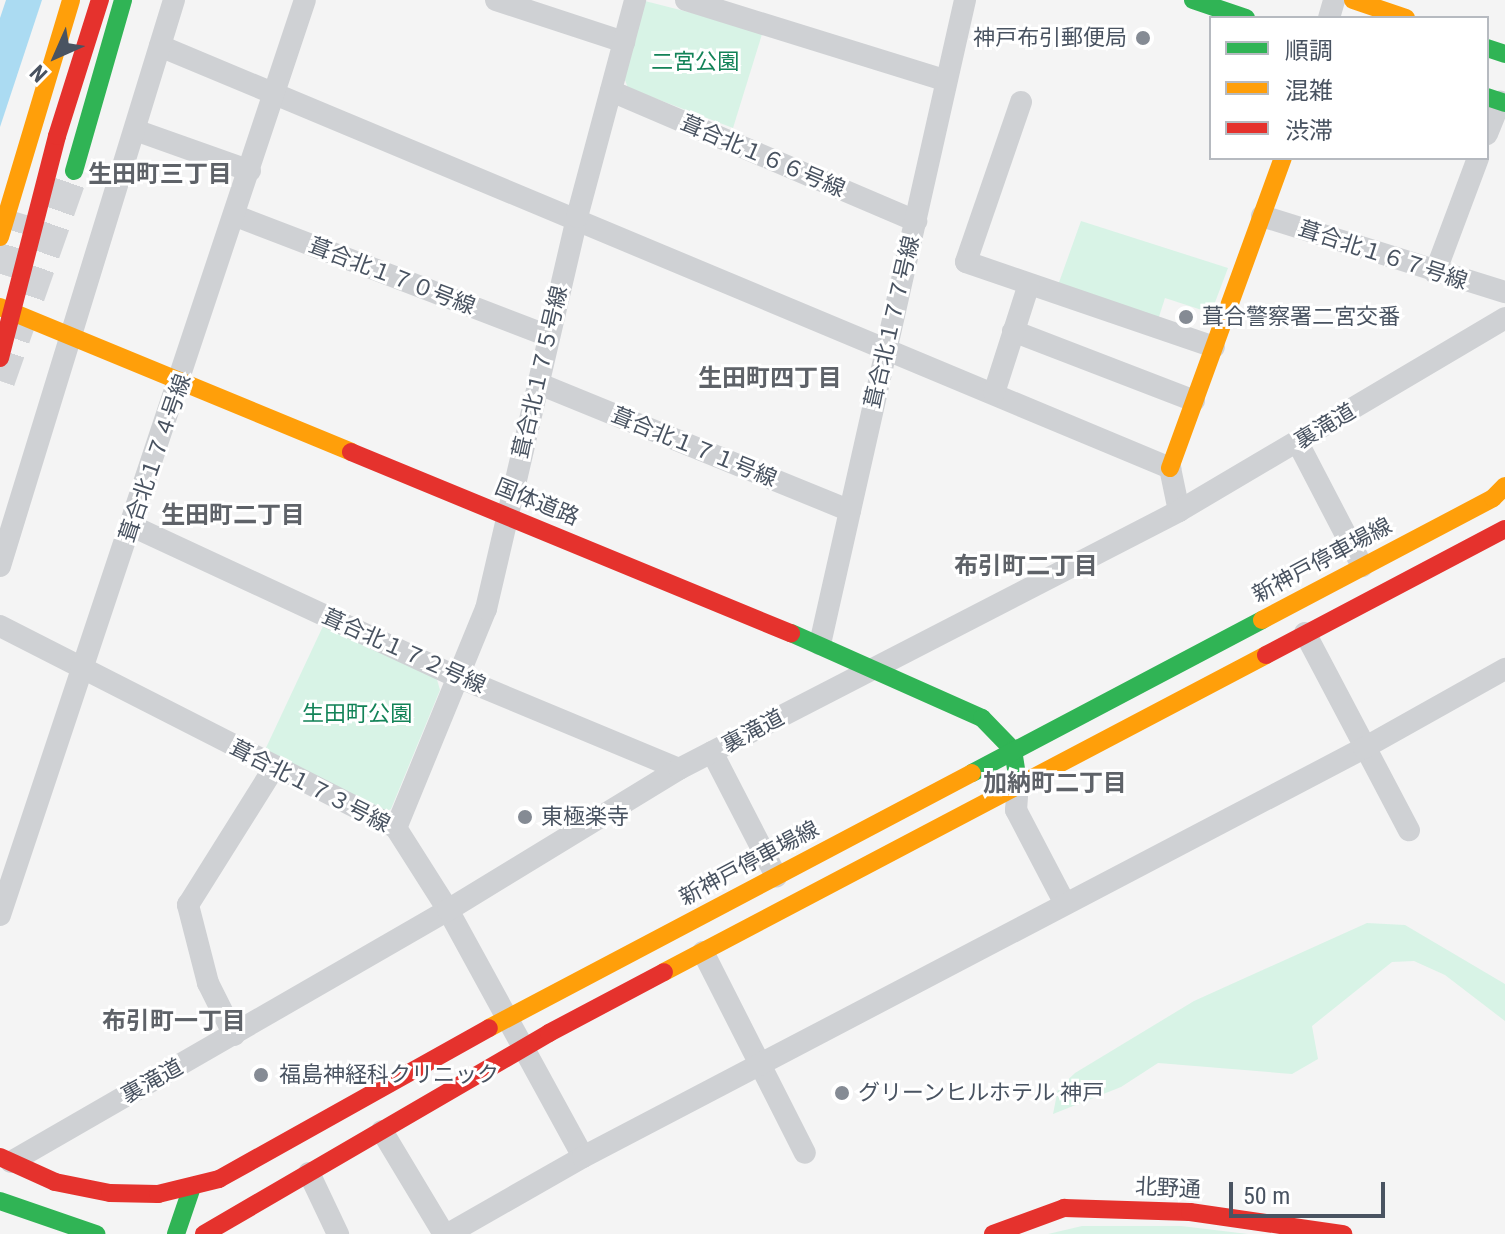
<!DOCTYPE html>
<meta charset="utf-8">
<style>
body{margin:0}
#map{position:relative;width:1505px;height:1234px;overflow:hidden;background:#f4f4f4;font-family:"Roboto Condensed","Noto Sans JP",sans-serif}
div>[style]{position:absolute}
.green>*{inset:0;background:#d8f3e6}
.water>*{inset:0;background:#abdbf2}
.secondary-tunnel>*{height:30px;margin-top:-15px;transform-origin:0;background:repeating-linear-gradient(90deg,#d2d4d7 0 30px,transparent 0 45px)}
.street>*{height:22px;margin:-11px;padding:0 11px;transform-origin:11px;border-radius:11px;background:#cfd1d4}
.fast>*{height:18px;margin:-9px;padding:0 9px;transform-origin:9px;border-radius:9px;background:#30b455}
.slow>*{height:18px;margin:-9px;padding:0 9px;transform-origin:9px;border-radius:9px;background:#ff9f0a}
.jam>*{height:18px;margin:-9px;padding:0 9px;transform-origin:9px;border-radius:9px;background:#e5322d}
.dots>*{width:22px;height:22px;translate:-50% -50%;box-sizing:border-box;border:4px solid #fff;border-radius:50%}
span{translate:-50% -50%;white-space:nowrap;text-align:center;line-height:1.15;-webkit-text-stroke:6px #fff;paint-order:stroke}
.poi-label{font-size:22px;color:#495361}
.right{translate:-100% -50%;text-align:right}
.left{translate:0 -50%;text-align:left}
.park-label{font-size:22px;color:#138358}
.street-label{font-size:22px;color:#495361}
.neighbourhood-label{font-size:24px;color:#5e6268;font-weight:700}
.legend{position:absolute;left:1209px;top:16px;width:280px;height:144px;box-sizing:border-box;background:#fff;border:2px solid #b6bac0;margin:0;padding:10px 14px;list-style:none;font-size:24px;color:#495361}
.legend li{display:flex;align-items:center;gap:16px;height:40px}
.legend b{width:40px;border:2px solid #b6bac0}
.north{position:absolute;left:16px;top:16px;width:80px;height:80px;-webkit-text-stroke:6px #fff;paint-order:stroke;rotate:225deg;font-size:22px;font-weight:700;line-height:32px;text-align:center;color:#495361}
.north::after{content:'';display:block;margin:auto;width:28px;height:36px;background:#495361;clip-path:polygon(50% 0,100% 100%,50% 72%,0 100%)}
.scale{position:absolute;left:1229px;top:1182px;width:156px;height:36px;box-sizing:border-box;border:4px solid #495361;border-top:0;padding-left:10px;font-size:24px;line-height:28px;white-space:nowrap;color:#495361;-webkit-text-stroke:6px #fff;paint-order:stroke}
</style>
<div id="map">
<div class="green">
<i style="clip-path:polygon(641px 0,763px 31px,733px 128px,628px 88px,622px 72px)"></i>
<i style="clip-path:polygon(1081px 221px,1228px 268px,1211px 313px,1165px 298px,1157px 323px,1057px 288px)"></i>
<i style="clip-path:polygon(324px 624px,436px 676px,440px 690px,391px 809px,383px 813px,264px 752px)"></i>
<i style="clip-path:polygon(1367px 923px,1405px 925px,1505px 984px,1505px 1021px,1445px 975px,1414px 961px,1392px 962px,1312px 1026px,1318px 1059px,1292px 1074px,1158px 1063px,1121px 1087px,1053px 1114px,1058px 1089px,1075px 1073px,1194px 1001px)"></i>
<i style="clip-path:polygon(1082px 1226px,1181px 1226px,1248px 1234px,1048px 1234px)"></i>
</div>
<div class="water">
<i style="clip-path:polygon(6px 0,42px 0,0 127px,0 18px)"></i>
</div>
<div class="secondary-tunnel">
<i style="left:0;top:274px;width:64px;rotate:-73.6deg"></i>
<i style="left:0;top:381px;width:223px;rotate:-70.6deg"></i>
</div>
<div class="street">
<i style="left:496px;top:0;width:135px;rotate:18.2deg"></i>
<i style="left:686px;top:0;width:271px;rotate:17.2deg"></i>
<i style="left:1329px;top:18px;width:19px;rotate:-74deg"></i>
<i style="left:160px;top:46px;width:1095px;rotate:22.68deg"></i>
<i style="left:1170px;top:468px;width:44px;rotate:78.2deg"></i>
<i style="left:611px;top:91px;width:332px;rotate:23.1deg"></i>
<i style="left:1021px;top:102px;width:169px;rotate:109deg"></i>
<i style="left:966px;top:262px;width:262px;rotate:18.9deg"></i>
<i style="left:135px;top:130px;width:122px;rotate:19.6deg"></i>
<i style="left:1487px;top:134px;width:35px;rotate:-68deg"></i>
<i style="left:236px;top:216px;width:334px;rotate:21deg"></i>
<i style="left:1262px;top:216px;width:255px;rotate:17.4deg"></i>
<i style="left:1435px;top:273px;width:123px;rotate:-69.5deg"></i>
<i style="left:1013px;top:331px;width:194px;rotate:21.1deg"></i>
<i style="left:537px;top:383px;width:338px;rotate:22.2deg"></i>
<i style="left:994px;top:393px;width:114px;rotate:-72.2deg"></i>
<i style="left:1298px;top:443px;width:139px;rotate:62.5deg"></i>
<i style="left:132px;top:526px;width:359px;rotate:24.9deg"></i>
<i style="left:458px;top:677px;width:239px;rotate:22.6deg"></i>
<i style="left:0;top:566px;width:592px;rotate:-72.91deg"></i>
<i style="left:0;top:626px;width:445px;rotate:27deg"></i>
<i style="left:396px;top:828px;width:97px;rotate:57.6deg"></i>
<i style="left:448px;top:910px;width:281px;rotate:61.3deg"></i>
<i style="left:1305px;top:633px;width:223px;rotate:62.2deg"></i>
<i style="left:820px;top:644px;width:660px;rotate:-77.31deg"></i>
<i style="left:712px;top:752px;width:140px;rotate:62.7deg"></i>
<i style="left:1018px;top:782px;width:28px;rotate:94deg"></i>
<i style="left:1016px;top:810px;width:104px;rotate:62.4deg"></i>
<i style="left:396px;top:828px;width:237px;rotate:-67.7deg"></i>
<i style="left:486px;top:609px;width:402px;rotate:-76.9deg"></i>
<i style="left:577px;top:217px;width:225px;rotate:-75deg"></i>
<i style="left:0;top:915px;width:964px;rotate:-71.57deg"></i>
<i style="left:703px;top:952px;width:225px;rotate:63.1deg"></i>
<i style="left:234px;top:1035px;width:58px;rotate:-116.6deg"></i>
<i style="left:208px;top:983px;width:81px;rotate:-104.4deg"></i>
<i style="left:188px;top:905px;width:162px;rotate:-57.9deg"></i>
<i style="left:382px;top:1131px;width:120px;rotate:59deg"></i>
<i style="left:11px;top:1162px;width:504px;rotate:-29.97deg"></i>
<i style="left:448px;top:910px;width:271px;rotate:-31.4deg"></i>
<i style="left:679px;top:769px;width:563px;rotate:-27.29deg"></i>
<i style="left:1179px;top:511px;width:379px;rotate:-30.6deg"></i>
<i style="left:309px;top:1173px;width:68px;rotate:64.6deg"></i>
<i style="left:448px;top:1234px;width:155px;rotate:-29.7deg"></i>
<i style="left:583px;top:1157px;width:882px;rotate:-27.64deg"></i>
<i style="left:1364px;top:748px;width:162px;rotate:-29.3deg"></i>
</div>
<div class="fast">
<i style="left:1193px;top:0;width:56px;rotate:18.8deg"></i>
<i style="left:1487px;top:48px;width:19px;rotate:18deg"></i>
<i style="left:1487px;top:97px;width:19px;rotate:18deg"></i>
<i style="left:74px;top:171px;width:178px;rotate:-74deg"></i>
<i style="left:791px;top:633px;width:209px;rotate:24deg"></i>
<i style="left:982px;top:718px;width:45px;rotate:45.9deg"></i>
<i style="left:1013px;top:750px;width:25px;rotate:81deg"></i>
<i style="left:972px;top:773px;width:328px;rotate:-27.8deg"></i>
<i style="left:0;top:1201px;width:102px;rotate:19deg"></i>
<i style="left:176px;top:1234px;width:46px;rotate:-71.2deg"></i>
</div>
<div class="slow">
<i style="left:1353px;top:0;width:56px;rotate:18.8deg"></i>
<i style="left:0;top:237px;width:247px;rotate:-73.3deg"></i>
<i style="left:0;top:307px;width:380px;rotate:22.4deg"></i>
<i style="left:1170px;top:468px;width:330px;rotate:-70deg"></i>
<i style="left:1262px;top:620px;width:261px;rotate:-27.8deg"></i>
<i style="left:1493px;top:498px;width:17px;rotate:-45deg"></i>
<i style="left:664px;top:972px;width:680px;rotate:-27.77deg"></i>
<i style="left:489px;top:1028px;width:546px;rotate:-27.83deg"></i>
</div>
<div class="jam">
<i style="left:0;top:358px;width:229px;rotate:-75.6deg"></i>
<i style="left:57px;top:136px;width:143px;rotate:-72.5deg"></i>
<i style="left:351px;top:452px;width:476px;rotate:22.4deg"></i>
<i style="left:1266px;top:655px;width:270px;rotate:-27.8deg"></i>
<i style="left:0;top:1157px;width:60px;rotate:24.4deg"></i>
<i style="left:55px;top:1182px;width:56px;rotate:11.3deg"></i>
<i style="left:110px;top:1193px;width:48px;rotate:1.2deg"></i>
<i style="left:158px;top:1194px;width:63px;rotate:-13.8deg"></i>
<i style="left:219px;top:1179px;width:309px;rotate:-29.2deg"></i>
<i style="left:204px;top:1234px;width:399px;rotate:-30.2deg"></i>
<i style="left:549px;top:1033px;width:130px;rotate:-27.9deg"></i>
<i style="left:993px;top:1234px;width:76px;rotate:-20.1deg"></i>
<i style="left:1064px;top:1208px;width:126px;rotate:1.8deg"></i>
<i style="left:1190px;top:1212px;width:155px;rotate:8.2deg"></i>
</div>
<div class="dots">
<i style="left:1143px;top:38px;background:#858b94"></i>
<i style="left:1186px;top:317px;background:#858b94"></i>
<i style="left:525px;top:817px;background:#858b94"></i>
<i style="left:261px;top:1075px;background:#858b94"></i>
<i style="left:842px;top:1093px;background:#858b94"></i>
</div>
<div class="poi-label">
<span class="right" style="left:1127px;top:38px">神戸布引郵便局</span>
<span class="left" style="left:1202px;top:317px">葺合警察署二宮交番</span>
<span class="left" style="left:541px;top:817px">東極楽寺</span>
<span class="left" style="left:279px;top:1075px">福島神経科クリニック</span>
<span class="left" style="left:858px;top:1093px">グリーンヒルホテル 神戸</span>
</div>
<div class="park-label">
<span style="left:695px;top:62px">二宮公園</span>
<span style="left:357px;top:714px">生田町公園</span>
</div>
<div class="street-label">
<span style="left:763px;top:156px;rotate:23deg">葺合北１６６号線</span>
<span style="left:1383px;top:255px;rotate:18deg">葺合北１６７号線</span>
<span style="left:392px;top:276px;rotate:21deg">葺合北１７０号線</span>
<span style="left:892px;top:322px;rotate:-77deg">葺合北１７７号線</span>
<span style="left:540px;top:372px;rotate:-77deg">葺合北１７５号線</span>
<span style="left:1325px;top:426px;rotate:-31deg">裏滝道</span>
<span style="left:694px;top:447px;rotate:22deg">葺合北１７１号線</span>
<span style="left:155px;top:458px;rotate:-71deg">葺合北１７４号線</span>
<span style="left:537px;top:502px;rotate:22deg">国体道路</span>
<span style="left:1322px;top:560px;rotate:-28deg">新神戸停車場線</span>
<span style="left:404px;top:651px;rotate:24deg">葺合北１７２号線</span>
<span style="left:753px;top:731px;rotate:-28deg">裏滝道</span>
<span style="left:310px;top:786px;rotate:27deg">葺合北１７３号線</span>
<span style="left:749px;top:863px;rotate:-28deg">新神戸停車場線</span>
<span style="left:152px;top:1081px;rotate:-29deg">裏滝道</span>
<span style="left:1168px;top:1188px;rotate:3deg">北野通</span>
</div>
<div class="neighbourhood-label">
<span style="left:160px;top:175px">生田町三丁目</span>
<span style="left:770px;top:379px">生田町四丁目</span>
<span style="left:233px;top:516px">生田町二丁目</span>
<span style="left:1026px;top:567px">布引町二丁目</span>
<span style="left:1055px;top:784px">加納町二丁目</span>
<span style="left:174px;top:1022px">布引町一丁目</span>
</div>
<ul class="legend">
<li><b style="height:10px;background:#30b455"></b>順調</li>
<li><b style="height:10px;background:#ff9f0a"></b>混雑</li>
<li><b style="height:10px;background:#e5322d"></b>渋滞</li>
</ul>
<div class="north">N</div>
<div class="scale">50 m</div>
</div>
